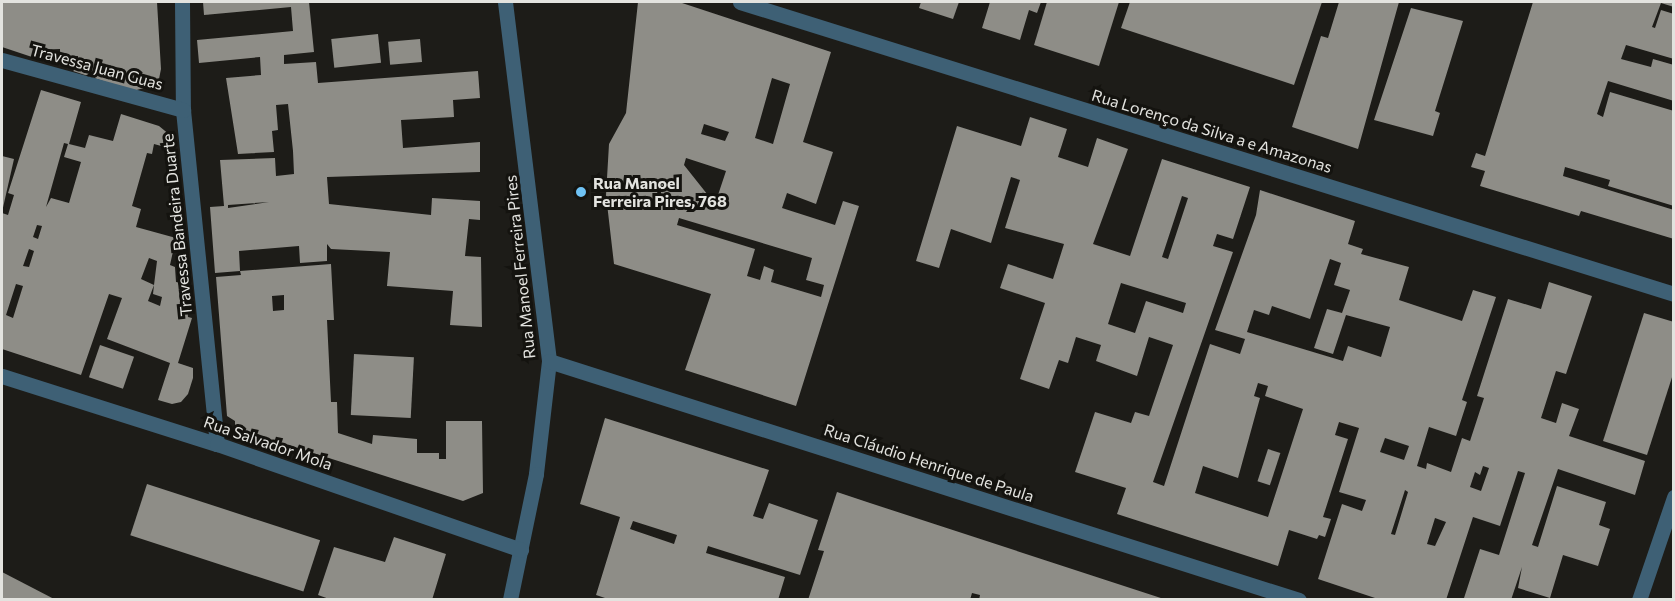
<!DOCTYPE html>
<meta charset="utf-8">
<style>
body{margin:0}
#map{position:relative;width:1675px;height:601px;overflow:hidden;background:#1d1c18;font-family:Commissioner,sans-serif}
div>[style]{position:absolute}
.building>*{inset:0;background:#8e8d87;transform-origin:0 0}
.minor>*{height:15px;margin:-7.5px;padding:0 7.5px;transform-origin:7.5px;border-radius:7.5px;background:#3e6075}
.dots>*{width:16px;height:16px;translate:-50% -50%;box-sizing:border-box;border:3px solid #14130f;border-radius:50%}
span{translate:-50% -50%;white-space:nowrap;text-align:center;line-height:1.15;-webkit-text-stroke:6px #14130f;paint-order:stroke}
.street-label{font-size:16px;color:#e3e3df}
.poi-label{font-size:16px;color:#e3e3df;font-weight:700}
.left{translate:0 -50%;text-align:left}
.frame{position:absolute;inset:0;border:3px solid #e3e3df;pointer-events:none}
</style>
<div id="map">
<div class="building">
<i style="clip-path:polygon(2px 2px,157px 2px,161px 69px,158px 84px,133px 91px,73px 71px,78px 67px,78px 56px,60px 56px,60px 49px,33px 50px,32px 57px,2px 47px)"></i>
<i style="clip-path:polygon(evenodd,203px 2px,309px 2px,314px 52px,284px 55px,284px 64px,316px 62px,318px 83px,478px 71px,480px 98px,453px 100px,454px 117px,401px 120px,403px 148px,480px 142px,480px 172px,327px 177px,329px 204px,431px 215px,432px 198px,480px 201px,480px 220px,469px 219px,465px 256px,481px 257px,482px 327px,450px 325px,453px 291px,387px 286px,390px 252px,331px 249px,327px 244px,327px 261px,300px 263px,299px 246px,239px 251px,240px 271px,215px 273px,210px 207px,224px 206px,220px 160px,275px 158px,276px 176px,294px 174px,293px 151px,288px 104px,276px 105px,278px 130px,272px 131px,274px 152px,238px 154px,226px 78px,261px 75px,260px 57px,199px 63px,197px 40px,293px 31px,291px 7px,204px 15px,203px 2px,269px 202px,228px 208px,228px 205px,269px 202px)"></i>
<i style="clip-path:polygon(evenodd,638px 2px,679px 2px,831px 52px,803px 142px,833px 152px,816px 204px,787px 193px,782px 208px,835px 225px,843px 201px,859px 206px,796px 406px,685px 370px,711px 294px,614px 264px,606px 195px,609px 144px,626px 113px,638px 2px,772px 78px,790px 84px,773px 144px,755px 138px,772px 78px,638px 2px,704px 124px,729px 132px,725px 141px,701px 134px,704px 124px,638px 2px,686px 158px,726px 171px,715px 204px,684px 165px,686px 158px,638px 2px,679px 218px,812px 258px,806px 280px,824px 285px,821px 297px,771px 282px,774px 270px,764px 266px,760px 280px,747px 276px,755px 249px,677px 225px,679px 218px)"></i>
<i style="clip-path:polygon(921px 2px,959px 2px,953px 19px,919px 8px)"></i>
<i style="clip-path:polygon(990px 2px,1041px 2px,1037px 13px,1029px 10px,1020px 40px,982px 28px)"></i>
<i style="clip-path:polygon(1047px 2px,1119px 2px,1099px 66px,1034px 45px)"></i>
<i style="clip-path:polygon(1130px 2px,1322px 2px,1294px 85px,1121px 28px)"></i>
<i style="clip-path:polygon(1339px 2px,1399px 2px,1358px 149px,1292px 127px,1321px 36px,1328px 38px)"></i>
<i style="clip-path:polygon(1533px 2px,1674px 2px,1674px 7px,1661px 3px,1652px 27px,1655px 28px,1661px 10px,1674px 14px,1674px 59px,1626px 45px,1621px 59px,1651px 67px,1653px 59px,1674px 65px,1674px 101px,1608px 81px,1597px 114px,1603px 117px,1610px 92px,1674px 111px,1674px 206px,1608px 186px,1610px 180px,1565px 167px,1563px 176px,1674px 210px,1674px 239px,1581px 211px,1579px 216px,1480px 186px,1485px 171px,1471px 167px,1476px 153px,1485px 156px)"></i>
<i style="clip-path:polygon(1411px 8px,1463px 21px,1435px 111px,1440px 113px,1433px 136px,1374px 120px)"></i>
<i style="left:378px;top:34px;width:29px;height:47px;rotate:84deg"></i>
<i style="left:420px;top:39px;width:23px;height:32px;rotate:85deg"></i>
<i style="clip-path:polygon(evenodd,41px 90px,81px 102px,69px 144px,85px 148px,89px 135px,113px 141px,121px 114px,159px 126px,170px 135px,165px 147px,154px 144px,152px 154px,147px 153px,132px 206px,141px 209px,136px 227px,176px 238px,170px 265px,175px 267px,176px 282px,185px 283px,188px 317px,192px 318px,178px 363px,193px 368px,193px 378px,188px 394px,181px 402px,172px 404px,158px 400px,170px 363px,107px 339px,122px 298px,109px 294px,81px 375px,2px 349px,2px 213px,8px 215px,14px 195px,8px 193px,41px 90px,64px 143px,68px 144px,64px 157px,81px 162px,69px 203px,51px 198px,46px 207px,64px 143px,41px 90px,37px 225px,42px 226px,38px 239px,33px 237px,37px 225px,41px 90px,29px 249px,34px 251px,29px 267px,23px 266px,29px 249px,41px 90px,149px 258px,157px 261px,154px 285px,141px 279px,149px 258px,41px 90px,16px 284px,23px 286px,13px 318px,6px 315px,16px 284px,41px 90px,154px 285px,153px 294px,162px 297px,160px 306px,148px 301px,154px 285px)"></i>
<i style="clip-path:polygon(evenodd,1030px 117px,1067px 129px,1058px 157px,1088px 167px,1097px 138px,1128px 149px,1093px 244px,1130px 256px,1162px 159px,1250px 187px,1233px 239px,1217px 234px,1213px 246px,1233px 252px,1153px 482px,1164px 486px,1210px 344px,1240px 354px,1245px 339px,1215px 330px,1256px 215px,1260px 190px,1355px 221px,1348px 244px,1363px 249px,1361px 254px,1409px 267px,1399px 300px,1462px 321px,1473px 290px,1496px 297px,1462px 400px,1467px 402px,1456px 436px,1429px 427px,1417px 466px,1426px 469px,1427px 463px,1451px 472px,1462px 438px,1470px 441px,1484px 398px,1477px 396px,1508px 299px,1541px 309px,1549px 282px,1592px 296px,1566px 374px,1556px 371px,1541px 418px,1556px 423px,1562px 403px,1579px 409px,1569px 436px,1645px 461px,1635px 495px,1558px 469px,1532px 545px,1538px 547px,1557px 486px,1606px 502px,1599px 525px,1610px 529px,1598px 566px,1563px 555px,1550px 598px,1518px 588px,1522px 567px,1511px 600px,1464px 598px,1480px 549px,1499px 555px,1525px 473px,1518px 471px,1500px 526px,1473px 517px,1446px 600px,1381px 600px,1318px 579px,1342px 504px,1362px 511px,1366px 500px,1339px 492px,1359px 428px,1339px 422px,1335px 435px,1348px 439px,1323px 517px,1331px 519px,1325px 537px,1319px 535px,1317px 539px,1289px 530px,1278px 566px,1117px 514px,1126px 488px,1075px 472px,1095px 412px,1131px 423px,1135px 412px,1149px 416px,1173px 345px,1149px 337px,1137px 376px,1096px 361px,1101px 345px,1076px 337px,1068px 363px,1059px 360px,1049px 389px,1020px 379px,1045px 303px,1000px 288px,1008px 264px,1053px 279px,1064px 244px,1005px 228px,1020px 180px,1011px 177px,991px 243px,951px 229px,939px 268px,916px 261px,957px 126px,1021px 146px,1030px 117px,1182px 196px,1188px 198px,1168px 259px,1162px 257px,1182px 196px,1030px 117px,1330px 259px,1341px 263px,1334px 285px,1350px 290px,1342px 313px,1327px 309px,1314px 348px,1333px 354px,1346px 315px,1390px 327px,1381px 357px,1348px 346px,1343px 361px,1247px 332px,1254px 310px,1269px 315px,1272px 306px,1310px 319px,1330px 259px,1030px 117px,1121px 283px,1186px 303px,1183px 313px,1146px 301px,1135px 333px,1108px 324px,1121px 283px,1030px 117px,1258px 383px,1268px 386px,1265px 396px,1303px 409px,1268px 517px,1195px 493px,1203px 466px,1238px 478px,1260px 398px,1254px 396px,1258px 383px,1030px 117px,1385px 438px,1409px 446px,1404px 460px,1380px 452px,1385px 438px,1030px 117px,1483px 466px,1489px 468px,1481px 491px,1470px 487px,1475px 472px,1480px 475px,1483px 466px,1030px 117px,1405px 490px,1408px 492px,1395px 535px,1391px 534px,1405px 490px,1030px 117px,1435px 518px,1446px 522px,1435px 546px,1427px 544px,1435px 518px)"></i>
<i style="clip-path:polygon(2px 156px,14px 159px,2px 212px)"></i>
<i style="clip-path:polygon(evenodd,331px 264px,334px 320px,327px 320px,331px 402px,337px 402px,338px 433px,372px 444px,373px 435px,417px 439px,417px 453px,439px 453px,439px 459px,446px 459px,446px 421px,482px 421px,483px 493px,463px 501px,235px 428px,235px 421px,227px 416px,216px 277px,241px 275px,240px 271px,331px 264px,284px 295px,284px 310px,273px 311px,272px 296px,284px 295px)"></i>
<i style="clip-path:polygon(1644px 313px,1674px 322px,1674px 371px,1647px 455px,1603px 441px)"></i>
<i style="left:100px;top:345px;width:36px;height:34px;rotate:19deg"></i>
<i style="left:354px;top:354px;width:60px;height:61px;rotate:3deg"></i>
<i style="clip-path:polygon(evenodd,605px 418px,769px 470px,753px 516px,763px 519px,769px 503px,818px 520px,800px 575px,708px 546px,706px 553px,785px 577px,778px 600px,611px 600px,596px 595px,620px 517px,580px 504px,605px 418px,633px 521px,677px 535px,674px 544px,630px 529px,633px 521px)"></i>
<i style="left:1268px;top:449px;width:13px;height:34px;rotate:18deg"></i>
<i style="left:147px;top:484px;width:182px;height:54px;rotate:18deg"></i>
<i style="clip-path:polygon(837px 492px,870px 503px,1167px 600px,979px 600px,980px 595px,972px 593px,970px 600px,808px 600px,824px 551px,818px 550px)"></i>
<i style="clip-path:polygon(394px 537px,446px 554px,432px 600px,332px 600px,318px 595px,334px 547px,385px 562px)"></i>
<i style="clip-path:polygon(2px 572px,56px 600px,2px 600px)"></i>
</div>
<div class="minor">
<i style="left:182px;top:2px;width:108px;rotate:89.5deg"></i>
<i style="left:183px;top:110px;width:336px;rotate:84.2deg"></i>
<i style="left:505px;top:2px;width:362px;rotate:83deg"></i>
<i style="left:549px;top:361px;width:114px;rotate:96.6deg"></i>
<i style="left:536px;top:474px;width:129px;rotate:101.7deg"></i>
<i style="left:740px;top:2px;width:979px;rotate:17.36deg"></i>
<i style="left:2px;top:60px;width:188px;rotate:15.4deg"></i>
<i style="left:549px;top:361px;width:787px;rotate:17.68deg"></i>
<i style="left:2px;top:376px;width:225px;rotate:17.6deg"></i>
<i style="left:217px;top:444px;width:322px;rotate:19.2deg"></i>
<i style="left:1639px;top:600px;width:109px;rotate:-71.2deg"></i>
</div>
<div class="dots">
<i style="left:581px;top:192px;background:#6fc2f4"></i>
</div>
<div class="street-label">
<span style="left:97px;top:67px;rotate:15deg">Travessa Juan Guas</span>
<span style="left:1212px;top:131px;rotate:17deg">Rua Lorenço da Silva a e Amazonas</span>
<span style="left:177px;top:225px;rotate:-96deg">Travessa Bandeira Duarte</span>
<span style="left:520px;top:267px;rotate:-96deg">Rua Manoel Ferreira Pires</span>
<span style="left:268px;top:443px;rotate:19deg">Rua Salvador Mola</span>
<span style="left:929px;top:463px;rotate:18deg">Rua Cláudio Henrique de Paula</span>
</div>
<div class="poi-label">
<span class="left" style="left:593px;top:192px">Rua Manoel<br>Ferreira Pires, 768</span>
</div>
<div class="frame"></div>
</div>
